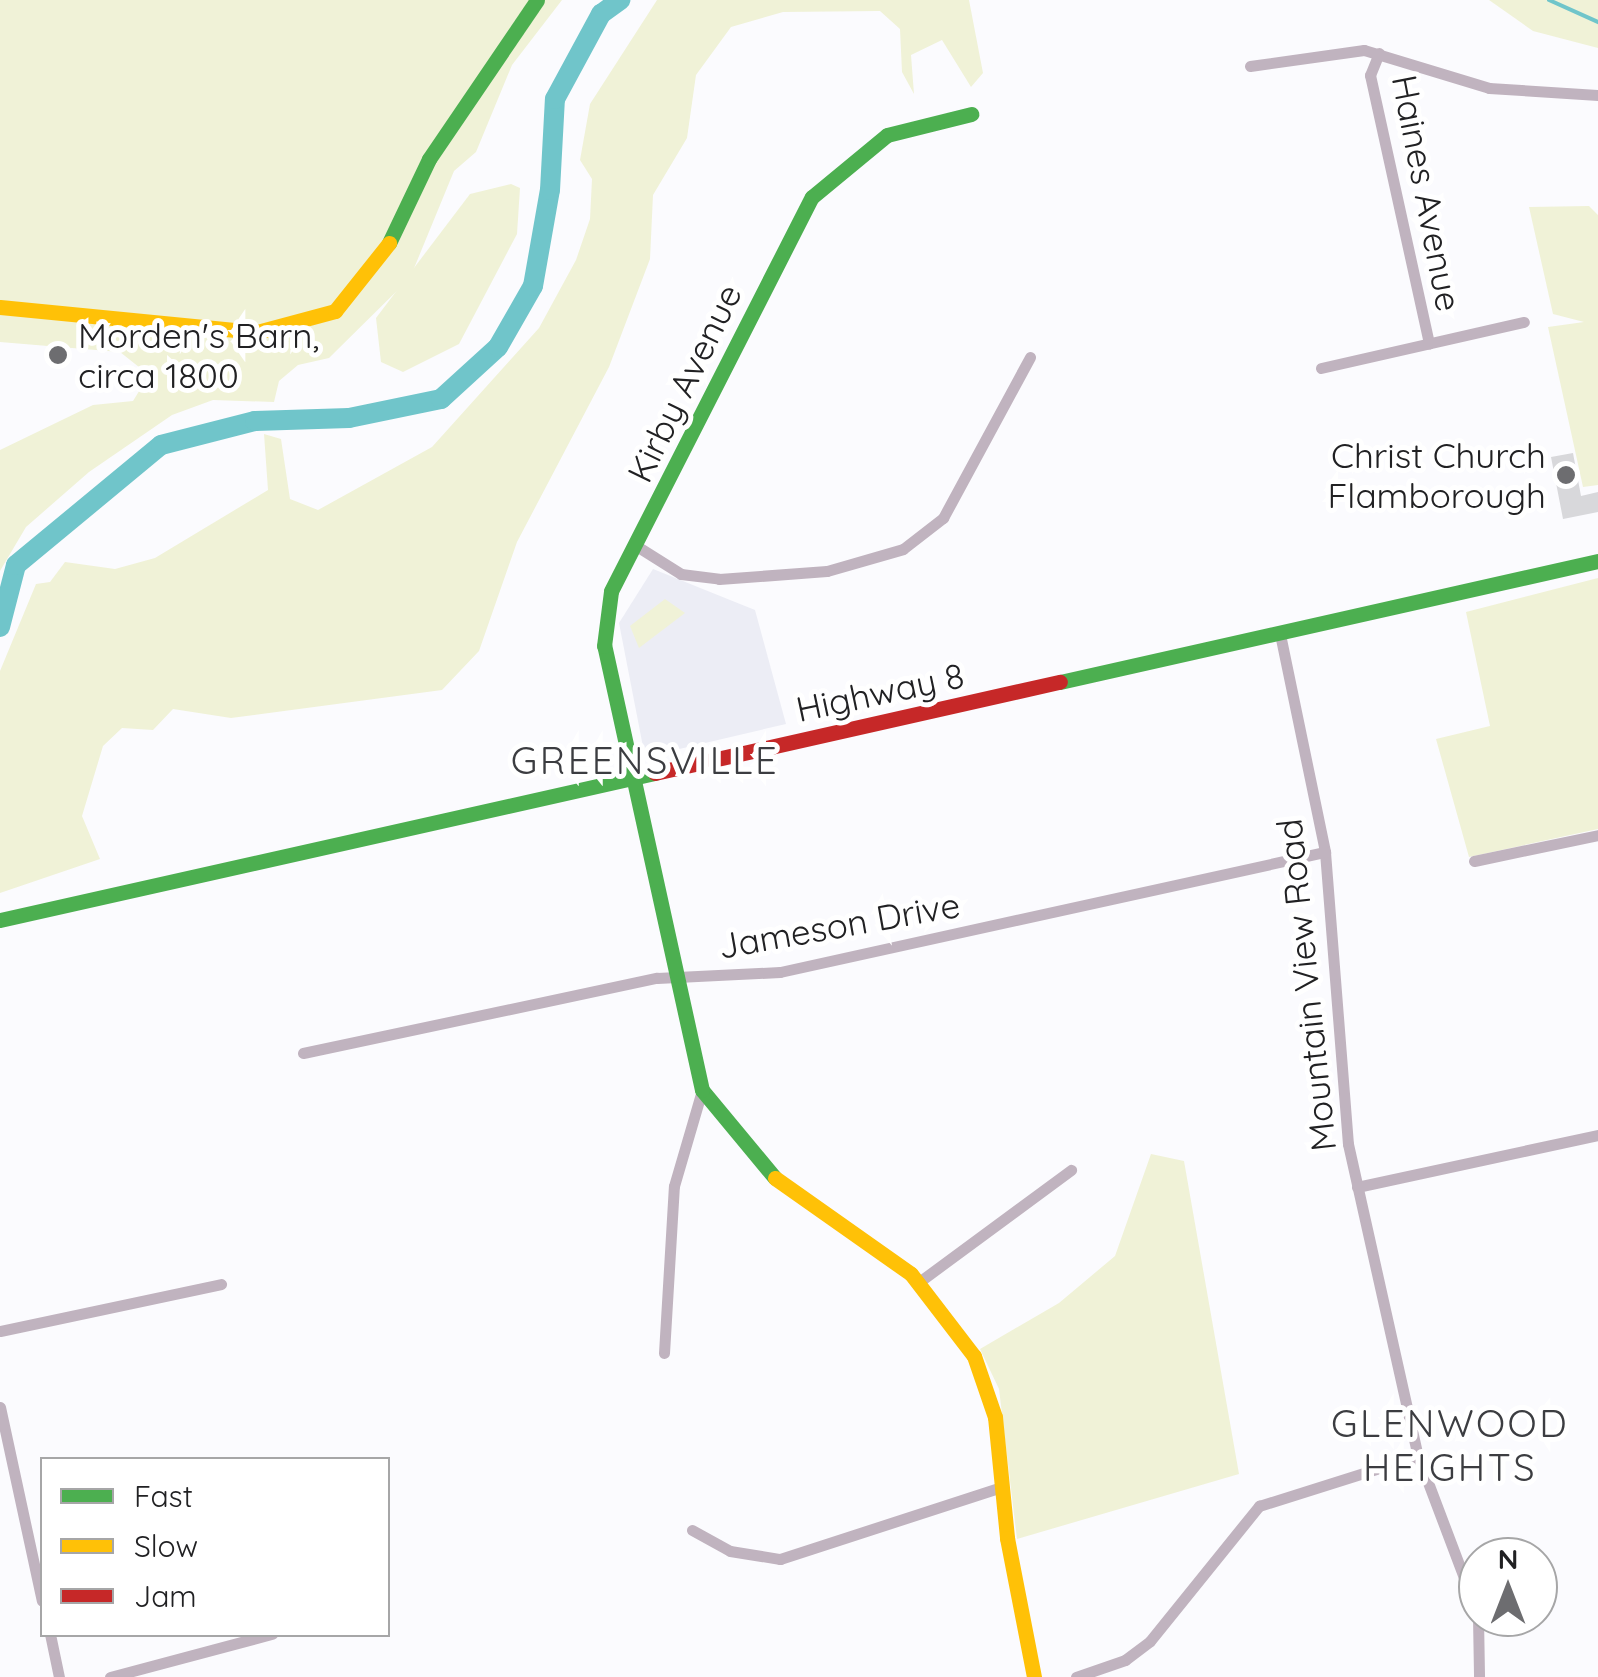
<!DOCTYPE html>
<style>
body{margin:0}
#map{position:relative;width:1598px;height:1677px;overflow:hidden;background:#fbfbfe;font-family:Quicksand,sans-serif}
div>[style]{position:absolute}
.built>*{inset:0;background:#ecedf5}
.green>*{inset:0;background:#f0f2d7}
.stream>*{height:4px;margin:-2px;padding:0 2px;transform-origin:2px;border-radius:2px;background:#70c5ca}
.river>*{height:20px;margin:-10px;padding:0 10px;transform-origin:10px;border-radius:10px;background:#70c5ca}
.building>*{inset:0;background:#d8d8db}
.street>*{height:11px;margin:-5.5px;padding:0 5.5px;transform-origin:5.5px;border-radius:5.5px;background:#c0b3bf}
.fast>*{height:15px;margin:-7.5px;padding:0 7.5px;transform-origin:7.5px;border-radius:7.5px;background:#4caf50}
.slow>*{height:15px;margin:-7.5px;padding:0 7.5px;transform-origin:7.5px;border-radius:7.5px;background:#ffc107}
.jam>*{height:15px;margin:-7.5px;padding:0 7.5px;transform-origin:7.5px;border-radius:7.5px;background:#c62828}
.dots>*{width:28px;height:28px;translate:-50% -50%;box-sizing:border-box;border:5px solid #fff;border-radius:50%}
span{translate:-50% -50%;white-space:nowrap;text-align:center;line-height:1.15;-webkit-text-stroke:10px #fff;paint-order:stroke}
.street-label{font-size:35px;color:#212123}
.poi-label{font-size:35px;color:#212123}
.left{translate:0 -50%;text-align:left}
.right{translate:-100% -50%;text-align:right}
.neighbourhood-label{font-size:38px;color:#3c3d41;letter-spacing:2.5px}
.legend{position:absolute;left:40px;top:1457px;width:350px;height:180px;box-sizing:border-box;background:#fff;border:2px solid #a6a6a7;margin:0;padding:12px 18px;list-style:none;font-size:30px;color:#212123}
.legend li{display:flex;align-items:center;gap:20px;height:50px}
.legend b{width:50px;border:2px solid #a6a6a7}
.north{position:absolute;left:1458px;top:1537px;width:100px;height:100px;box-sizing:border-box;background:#fff;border:2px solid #a6a6a7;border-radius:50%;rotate:0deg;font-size:28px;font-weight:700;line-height:40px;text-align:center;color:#212123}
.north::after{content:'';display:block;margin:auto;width:35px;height:45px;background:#6d6d70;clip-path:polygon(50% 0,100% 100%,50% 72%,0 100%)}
</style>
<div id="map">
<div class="built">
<i style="clip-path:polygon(653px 569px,755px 610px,786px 724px,645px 757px,619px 623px)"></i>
</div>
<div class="green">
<i style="clip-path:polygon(0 0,562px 0,512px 65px,476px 152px,454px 171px,410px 278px,329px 358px,298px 365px,279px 381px,274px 402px,213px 400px,172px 415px,89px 472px,26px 527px,0 571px,0 450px,93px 405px,133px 401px,149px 375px,120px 352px,0 342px)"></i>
<i style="clip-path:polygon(657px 0,969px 0,983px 73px,971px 87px,942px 40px,911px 55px,914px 94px,902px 72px,900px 29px,880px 11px,783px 12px,731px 27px,696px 75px,687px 138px,653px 195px,650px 259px,609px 367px,517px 542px,479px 651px,442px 690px,231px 718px,173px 709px,153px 730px,122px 728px,103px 746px,82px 816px,100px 859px,0 893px,0 671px,36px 584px,50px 582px,65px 562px,115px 569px,155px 558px,268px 490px,264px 434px,281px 439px,290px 499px,318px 510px,432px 447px,539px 328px,576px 260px,590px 219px,592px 179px,580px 160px,590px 104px)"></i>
<i style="clip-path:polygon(1489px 0,1598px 0,1598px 48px,1533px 31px)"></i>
<i style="clip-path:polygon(511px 184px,520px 188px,517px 234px,459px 344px,403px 372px,381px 362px,376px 318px,470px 194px)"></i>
<i style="clip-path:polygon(1589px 206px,1598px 215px,1598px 485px,1583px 487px,1548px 327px,1584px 322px,1553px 314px,1529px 207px)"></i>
<i style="clip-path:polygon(1598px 578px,1598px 829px,1469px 857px,1436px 739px,1490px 726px,1466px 612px)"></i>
<i style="clip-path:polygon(665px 599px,685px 613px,639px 648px,630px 626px)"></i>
<i style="clip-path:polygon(1151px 1154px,1184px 1161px,1239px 1474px,1017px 1539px,999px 1389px,980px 1349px,1059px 1303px,1115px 1256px)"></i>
</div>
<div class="stream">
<i style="left:1549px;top:0;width:54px;rotate:24.2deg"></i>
</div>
<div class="river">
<i style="left:0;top:627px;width:64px;rotate:-75.5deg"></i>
<i style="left:16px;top:565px;width:188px;rotate:-39.6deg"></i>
<i style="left:161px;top:445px;width:97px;rotate:-14.3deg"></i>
<i style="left:255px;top:421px;width:94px;rotate:-1.8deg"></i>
<i style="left:349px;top:418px;width:94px;rotate:-11.7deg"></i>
<i style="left:441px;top:399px;width:77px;rotate:-42.4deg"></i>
<i style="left:498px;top:347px;width:70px;rotate:-60.2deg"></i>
<i style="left:533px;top:286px;width:97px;rotate:-80deg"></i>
<i style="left:550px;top:190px;width:91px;rotate:-86.9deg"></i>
<i style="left:555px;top:99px;width:97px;rotate:-61.6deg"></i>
<i style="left:601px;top:14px;width:24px;rotate:-36deg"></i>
</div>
<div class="building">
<i style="clip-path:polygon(1573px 453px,1581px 496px,1598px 492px,1598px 512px,1563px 519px,1551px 457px)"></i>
</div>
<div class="street">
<i style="left:1379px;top:53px;width:24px;rotate:112deg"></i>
<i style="left:1370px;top:75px;width:275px;rotate:77.6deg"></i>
<i style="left:1250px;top:66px;width:115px;rotate:-8deg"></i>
<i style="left:1364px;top:50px;width:131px;rotate:16.9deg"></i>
<i style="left:1489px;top:88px;width:109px;rotate:3.7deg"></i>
<i style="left:1321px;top:368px;width:208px;rotate:-12.8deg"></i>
<i style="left:635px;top:545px;width:54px;rotate:32.2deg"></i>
<i style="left:681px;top:574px;width:38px;rotate:7deg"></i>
<i style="left:719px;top:579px;width:108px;rotate:-4.2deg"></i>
<i style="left:827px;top:571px;width:79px;rotate:-16.1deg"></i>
<i style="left:903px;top:549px;width:51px;rotate:-37.8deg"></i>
<i style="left:943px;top:518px;width:183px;rotate:-61.6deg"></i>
<i style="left:1280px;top:634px;width:223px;rotate:78.3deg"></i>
<i style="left:1325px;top:852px;width:293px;rotate:85.5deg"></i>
<i style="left:1348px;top:1144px;width:320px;rotate:77.4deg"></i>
<i style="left:1418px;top:1456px;width:170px;rotate:69.3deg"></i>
<i style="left:1474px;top:861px;width:127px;rotate:-11.8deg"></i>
<i style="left:303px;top:1053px;width:362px;rotate:-12deg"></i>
<i style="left:657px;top:978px;width:123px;rotate:-2.8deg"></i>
<i style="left:780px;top:972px;width:558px;rotate:-12.42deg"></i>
<i style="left:1357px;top:1187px;width:247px;rotate:-12.2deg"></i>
<i style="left:919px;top:1282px;width:189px;rotate:-36.4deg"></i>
<i style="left:0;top:1331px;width:226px;rotate:-12deg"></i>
<i style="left:664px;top:1353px;width:167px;rotate:-86.6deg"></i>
<i style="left:674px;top:1186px;width:100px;rotate:-73.7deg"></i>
<i style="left:0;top:1407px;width:198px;rotate:77.8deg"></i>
<i style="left:692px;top:1530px;width:43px;rotate:28.9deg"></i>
<i style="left:730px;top:1551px;width:51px;rotate:9.1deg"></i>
<i style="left:780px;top:1559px;width:233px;rotate:-18deg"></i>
<i style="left:1478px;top:1617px;width:60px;rotate:89deg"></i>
<i style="left:50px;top:1634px;width:44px;rotate:78.2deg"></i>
<i style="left:110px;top:1677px;width:168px;rotate:-14.9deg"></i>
<i style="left:1076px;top:1677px;width:52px;rotate:-19.1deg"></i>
<i style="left:1125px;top:1660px;width:31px;rotate:-37deg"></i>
<i style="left:1150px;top:1641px;width:174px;rotate:-51.1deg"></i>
<i style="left:1259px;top:1506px;width:167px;rotate:-17.5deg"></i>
</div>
<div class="fast">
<i style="left:389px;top:243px;width:93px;rotate:-64.5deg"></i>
<i style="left:429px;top:159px;width:192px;rotate:-55.8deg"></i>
<i style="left:1060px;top:682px;width:551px;rotate:-12.68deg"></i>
<i style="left:0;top:920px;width:671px;rotate:-12.65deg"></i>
<i style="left:775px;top:1178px;width:114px;rotate:-129.7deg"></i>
<i style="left:702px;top:1090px;width:455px;rotate:-102.4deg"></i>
<i style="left:604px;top:646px;width:55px;rotate:-82.7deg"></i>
<i style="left:611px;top:591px;width:442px;rotate:-63deg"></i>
<i style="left:812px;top:197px;width:97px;rotate:-39.6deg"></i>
<i style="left:887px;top:135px;width:87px;rotate:-14deg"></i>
</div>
<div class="slow">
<i style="left:0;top:307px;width:258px;rotate:5.6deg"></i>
<i style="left:257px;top:332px;width:81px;rotate:-15.1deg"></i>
<i style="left:335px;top:311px;width:87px;rotate:-51.5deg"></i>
<i style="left:775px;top:1178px;width:166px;rotate:35.2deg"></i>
<i style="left:911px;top:1274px;width:103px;rotate:52.5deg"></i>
<i style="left:974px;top:1356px;width:65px;rotate:71deg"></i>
<i style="left:995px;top:1417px;width:122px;rotate:84.3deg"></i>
<i style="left:1007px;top:1538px;width:142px;rotate:79deg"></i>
</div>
<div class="jam">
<i style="left:655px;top:773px;width:415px;rotate:-12.7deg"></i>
</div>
<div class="dots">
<i style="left:58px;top:355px;background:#6d6d70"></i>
<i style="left:1566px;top:475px;background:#6d6d70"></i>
</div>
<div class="street-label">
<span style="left:1427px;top:193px;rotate:79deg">Haines Avenue</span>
<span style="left:684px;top:383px;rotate:-64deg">Kirby Avenue</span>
<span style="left:880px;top:692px;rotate:-12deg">Highway 8</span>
<span style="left:839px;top:925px;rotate:-10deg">Jameson Drive</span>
<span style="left:1306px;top:985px;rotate:-96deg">Mountain View Road</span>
</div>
<div class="poi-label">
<span class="left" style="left:78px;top:355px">Morden's Barn,<br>circa 1800</span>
<span class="right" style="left:1546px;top:475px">Christ Church<br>Flamborough</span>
</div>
<div class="neighbourhood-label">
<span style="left:645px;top:761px">GREENSVILLE</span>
<span style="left:1450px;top:1446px">GLENWOOD<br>HEIGHTS</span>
</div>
<ul class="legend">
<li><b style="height:12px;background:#4caf50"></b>Fast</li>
<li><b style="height:12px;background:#ffc107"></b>Slow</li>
<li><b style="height:12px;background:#c62828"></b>Jam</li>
</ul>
<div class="north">N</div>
</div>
